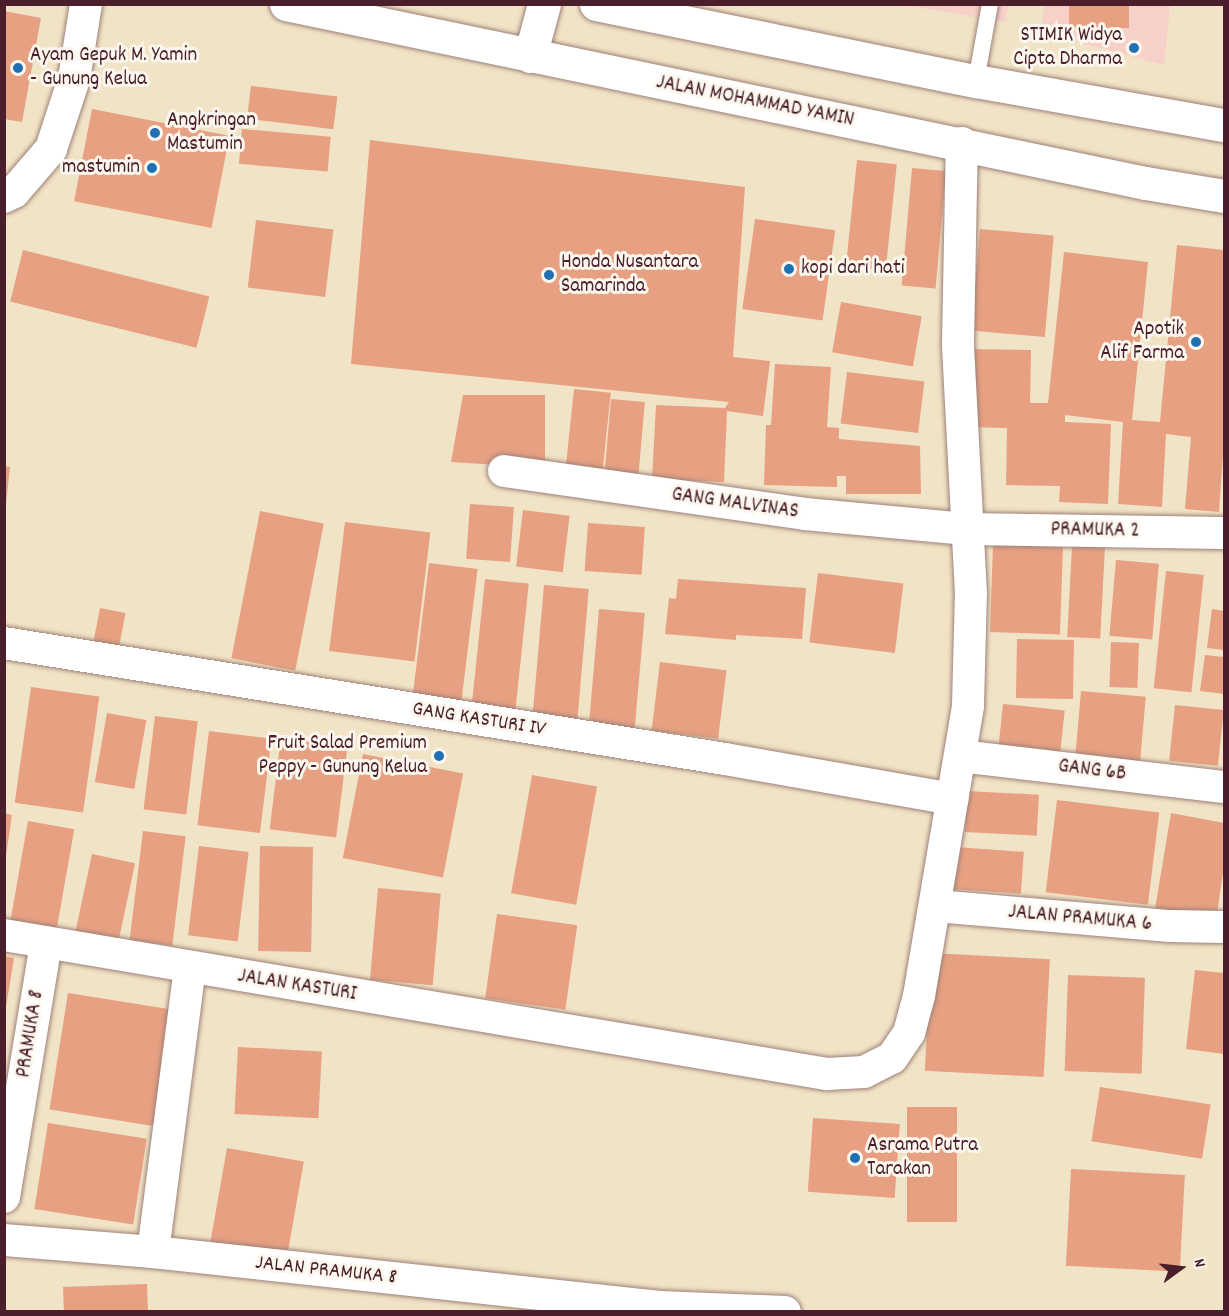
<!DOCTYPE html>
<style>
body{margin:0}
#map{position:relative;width:1229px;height:1316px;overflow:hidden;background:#f1e3c6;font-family:Dekko,sans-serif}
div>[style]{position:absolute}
.built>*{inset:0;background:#f7d0c9}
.building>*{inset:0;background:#e7a082;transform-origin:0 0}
.roads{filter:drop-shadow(0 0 2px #9e8178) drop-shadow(0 0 2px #9e8178)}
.lane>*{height:16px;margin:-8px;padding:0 8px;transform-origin:8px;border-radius:8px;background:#fff}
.street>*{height:32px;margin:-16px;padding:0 16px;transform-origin:16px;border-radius:16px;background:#fff}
.primary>*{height:33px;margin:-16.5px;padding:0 16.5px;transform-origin:16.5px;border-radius:16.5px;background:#fff}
.dots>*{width:16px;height:16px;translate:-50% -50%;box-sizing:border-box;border:3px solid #fbf7ec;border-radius:50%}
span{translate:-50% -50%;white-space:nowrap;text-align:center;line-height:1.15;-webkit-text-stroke:6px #fbf7ec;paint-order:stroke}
.poi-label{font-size:21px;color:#4a1f2b}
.right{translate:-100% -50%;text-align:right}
.left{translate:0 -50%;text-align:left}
.street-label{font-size:21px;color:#4a1f2b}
.frame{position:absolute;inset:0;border:6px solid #4a1f2b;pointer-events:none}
.north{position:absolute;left:1151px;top:1238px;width:60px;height:60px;-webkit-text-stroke:4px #fbf7ec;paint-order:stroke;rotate:75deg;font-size:16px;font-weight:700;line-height:24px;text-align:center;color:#4a1f2b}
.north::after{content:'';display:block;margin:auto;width:21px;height:27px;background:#4a1f2b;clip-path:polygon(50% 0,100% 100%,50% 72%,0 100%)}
</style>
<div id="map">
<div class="built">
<i style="clip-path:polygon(903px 5px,1008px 5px,1005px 22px)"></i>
<i style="clip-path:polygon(1044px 5px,1170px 5px,1164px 65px,1041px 32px)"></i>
</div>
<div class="building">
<i style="left:1069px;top:4px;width:60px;height:24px"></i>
<i style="clip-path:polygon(4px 11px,41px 18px,22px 122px,4px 119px)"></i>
<i style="left:251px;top:86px;width:87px;height:33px;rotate:7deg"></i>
<i style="left:92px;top:109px;width:140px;height:94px;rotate:11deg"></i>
<i style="left:242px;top:129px;width:89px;height:35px;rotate:5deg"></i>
<i style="clip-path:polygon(370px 140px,745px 187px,733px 357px,770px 361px,763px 416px,727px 411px,724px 482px,652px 479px,656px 405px,725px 408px,729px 402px,351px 364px)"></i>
<i style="left:857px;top:160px;width:40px;height:107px;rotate:6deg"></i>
<i style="left:912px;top:168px;width:34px;height:118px;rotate:5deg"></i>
<i style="left:755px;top:219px;width:81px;height:91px;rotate:8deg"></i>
<i style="left:256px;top:220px;width:78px;height:68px;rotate:7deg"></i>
<i style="left:980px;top:229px;width:74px;height:102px;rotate:5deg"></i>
<i style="clip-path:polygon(1177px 245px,1224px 250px,1224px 441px,1219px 512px,1185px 509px,1191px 437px,1166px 434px,1162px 507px,1118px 504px,1123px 422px,1065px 415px,1065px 422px,1111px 424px,1108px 504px,1059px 502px,1060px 486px,1006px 485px,1007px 428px,967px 427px,968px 349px,1031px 350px,1030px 403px,1048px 403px,1064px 252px,1148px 262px,1132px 420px,1160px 422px)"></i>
<i style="left:23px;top:250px;width:192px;height:53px;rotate:14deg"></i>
<i style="left:841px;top:302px;width:82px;height:51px;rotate:10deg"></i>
<i style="clip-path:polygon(775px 364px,831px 367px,827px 427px,839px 428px,839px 439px,920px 446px,921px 494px,846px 494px,846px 476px,837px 476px,837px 487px,764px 485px,766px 425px,771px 425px)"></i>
<i style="left:847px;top:372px;width:78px;height:52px;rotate:7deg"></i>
<i style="left:574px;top:389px;width:37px;height:80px;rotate:6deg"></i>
<i style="clip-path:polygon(463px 395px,545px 395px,545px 468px,451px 462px)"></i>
<i style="left:611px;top:399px;width:34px;height:74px;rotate:5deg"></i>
<i style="clip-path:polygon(4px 466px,10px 467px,6px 504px,4px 504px)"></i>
<i style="left:470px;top:504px;width:44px;height:55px;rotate:4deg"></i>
<i style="left:523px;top:510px;width:47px;height:57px;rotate:7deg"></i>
<i style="left:260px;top:511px;width:65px;height:150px;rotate:11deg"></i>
<i style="left:345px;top:522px;width:86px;height:130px;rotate:7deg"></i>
<i style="left:588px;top:523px;width:57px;height:48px;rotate:4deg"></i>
<i style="left:993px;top:545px;width:70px;height:87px;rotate:2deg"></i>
<i style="left:1072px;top:546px;width:33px;height:91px;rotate:3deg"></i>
<i style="left:1116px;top:560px;width:43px;height:76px;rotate:5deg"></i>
<i style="left:429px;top:563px;width:49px;height:135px;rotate:7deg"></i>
<i style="left:1166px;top:571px;width:38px;height:118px;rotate:6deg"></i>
<i style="left:818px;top:573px;width:86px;height:70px;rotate:7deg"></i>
<i style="left:485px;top:579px;width:44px;height:133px;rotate:6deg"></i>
<i style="clip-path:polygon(678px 579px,806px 588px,802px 639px,736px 635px,736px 640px,665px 634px,669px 598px,676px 599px)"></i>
<i style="left:544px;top:585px;width:45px;height:142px;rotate:5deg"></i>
<i style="left:100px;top:608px;width:26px;height:40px;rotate:11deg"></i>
<i style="left:599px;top:609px;width:46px;height:123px;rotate:5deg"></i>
<i style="clip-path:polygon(1212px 609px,1224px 611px,1224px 650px,1207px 648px)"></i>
<i style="left:1017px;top:639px;width:57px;height:59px;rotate:1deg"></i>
<i style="left:1111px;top:642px;width:28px;height:45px;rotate:2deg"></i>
<i style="clip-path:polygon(1205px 655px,1224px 657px,1224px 694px,1200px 691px)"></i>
<i style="left:660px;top:662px;width:67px;height:69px;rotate:7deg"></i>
<i style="left:31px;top:687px;width:69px;height:117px;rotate:8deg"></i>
<i style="left:1081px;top:691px;width:65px;height:70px;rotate:5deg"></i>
<i style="left:1003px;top:704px;width:62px;height:51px;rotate:6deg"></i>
<i style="left:1175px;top:705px;width:49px;height:56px;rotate:6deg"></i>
<i style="left:107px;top:713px;width:40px;height:70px;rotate:10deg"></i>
<i style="left:155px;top:716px;width:43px;height:94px;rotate:7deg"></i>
<i style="left:209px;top:731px;width:63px;height:95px;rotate:7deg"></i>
<i style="left:281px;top:737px;width:67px;height:93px;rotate:7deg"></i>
<i style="left:363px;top:754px;width:102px;height:106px;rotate:11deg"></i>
<i style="left:532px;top:775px;width:66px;height:120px;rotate:10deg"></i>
<i style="left:967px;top:791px;width:72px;height:41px;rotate:3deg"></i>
<i style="left:1057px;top:800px;width:103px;height:93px;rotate:7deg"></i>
<i style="clip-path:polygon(4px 813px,12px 815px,6px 856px,4px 856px)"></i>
<i style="clip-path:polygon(1171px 813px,1224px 823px,1224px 866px,1216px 920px,1155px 909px)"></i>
<i style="left:28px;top:821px;width:47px;height:105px;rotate:10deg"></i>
<i style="left:143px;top:831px;width:43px;height:110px;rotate:7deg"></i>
<i style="left:199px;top:846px;width:50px;height:90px;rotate:7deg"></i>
<i style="left:260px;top:846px;width:53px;height:105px;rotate:1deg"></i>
<i style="left:955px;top:847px;width:69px;height:42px;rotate:4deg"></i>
<i style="left:92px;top:854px;width:44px;height:80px;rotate:12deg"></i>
<i style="left:378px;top:888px;width:63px;height:92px;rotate:5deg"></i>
<i style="left:497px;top:914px;width:81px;height:85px;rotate:8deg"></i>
<i style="left:931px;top:953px;width:119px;height:118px;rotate:3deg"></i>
<i style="clip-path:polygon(4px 956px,14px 958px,6px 1007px,4px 1007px)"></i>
<i style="clip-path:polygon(1195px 970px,1224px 973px,1224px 1054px,1186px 1049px)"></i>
<i style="left:1068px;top:975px;width:77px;height:96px;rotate:2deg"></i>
<i style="left:68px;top:993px;width:105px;height:118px;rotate:9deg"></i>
<i style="left:238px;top:1047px;width:84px;height:67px;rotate:3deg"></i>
<i style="left:1100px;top:1087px;width:112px;height:55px;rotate:9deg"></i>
<i style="left:907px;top:1107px;width:50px;height:115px"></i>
<i style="left:813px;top:1118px;width:87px;height:74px;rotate:4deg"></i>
<i style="left:48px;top:1123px;width:100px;height:87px;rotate:9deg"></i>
<i style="left:227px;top:1148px;width:78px;height:98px;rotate:10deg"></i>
<i style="left:1071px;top:1169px;width:114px;height:97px;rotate:3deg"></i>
<i style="left:147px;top:1284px;width:28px;height:84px;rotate:88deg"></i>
</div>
<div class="roads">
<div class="lane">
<i style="left:976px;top:81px;width:78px;rotate:-79.7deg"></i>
</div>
<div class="street">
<i style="left:4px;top:197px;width:11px;rotate:-27deg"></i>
<i style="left:14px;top:192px;width:57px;rotate:-49.3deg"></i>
<i style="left:51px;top:149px;width:74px;rotate:-71.8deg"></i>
<i style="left:74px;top:79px;width:76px;rotate:-80.9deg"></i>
<i style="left:504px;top:471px;width:304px;rotate:8.1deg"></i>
<i style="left:805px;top:514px;width:162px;rotate:5.3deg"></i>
<i style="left:966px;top:529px;width:258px;rotate:0.9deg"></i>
<i style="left:4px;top:643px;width:730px;rotate:9.14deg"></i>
<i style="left:725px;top:759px;width:231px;rotate:10deg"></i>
<i style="left:960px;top:756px;width:266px;rotate:6.7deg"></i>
<i style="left:936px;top:906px;width:235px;rotate:4.9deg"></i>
<i style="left:1170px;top:926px;width:54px;rotate:1.1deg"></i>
<i style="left:4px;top:935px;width:835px;rotate:9.59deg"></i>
<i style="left:827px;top:1074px;width:37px;rotate:-3deg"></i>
<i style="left:864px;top:1072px;width:31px;rotate:-27deg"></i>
<i style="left:892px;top:1058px;width:30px;rotate:-56deg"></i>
<i style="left:909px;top:1033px;width:38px;rotate:-75deg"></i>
<i style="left:919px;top:996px;width:295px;rotate:-80.4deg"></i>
<i style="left:968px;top:705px;width:111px;rotate:-88.5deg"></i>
<i style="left:971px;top:594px;width:251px;rotate:-93deg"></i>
<i style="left:958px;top:343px;width:200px;rotate:-88.9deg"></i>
<i style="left:4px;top:1197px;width:258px;rotate:-80.6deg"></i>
<i style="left:4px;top:1240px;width:149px;rotate:4.6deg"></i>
<i style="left:153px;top:1252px;width:510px;rotate:6.19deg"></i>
<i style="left:660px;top:1307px;width:125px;rotate:2.3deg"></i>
<i style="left:153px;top:1252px;width:286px;rotate:-82.6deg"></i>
</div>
<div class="primary">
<i style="left:286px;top:4px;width:877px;rotate:11.77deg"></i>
<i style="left:1145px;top:183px;width:80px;rotate:9.3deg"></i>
<i style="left:596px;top:4px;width:388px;rotate:11.5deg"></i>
<i style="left:976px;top:81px;width:252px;rotate:10.1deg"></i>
<i style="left:530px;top:56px;width:54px;rotate:-74.9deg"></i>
</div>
</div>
<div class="dots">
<i style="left:1134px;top:48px;background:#1f6fb2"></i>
<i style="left:18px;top:68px;background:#1f6fb2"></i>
<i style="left:155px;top:133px;background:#1f6fb2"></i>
<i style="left:152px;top:168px;background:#1f6fb2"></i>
<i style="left:789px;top:269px;background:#1f6fb2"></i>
<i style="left:549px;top:275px;background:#1f6fb2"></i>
<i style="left:1196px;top:342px;background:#1f6fb2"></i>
<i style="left:439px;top:756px;background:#1f6fb2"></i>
<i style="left:855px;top:1158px;background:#1f6fb2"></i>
</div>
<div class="poi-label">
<span class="right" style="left:1122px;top:48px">STIMIK Widya<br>Cipta Dharma</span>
<span class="left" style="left:30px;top:68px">Ayam Gepuk M. Yamin<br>- Gunung Kelua</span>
<span class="left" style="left:167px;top:133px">Angkringan<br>Mastumin</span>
<span class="right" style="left:140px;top:168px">mastumin</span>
<span class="left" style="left:561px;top:275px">Honda Nusantara<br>Samarinda</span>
<span class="left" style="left:801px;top:269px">kopi dari hati</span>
<span class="right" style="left:1184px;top:342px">Apotik<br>Alif Farma</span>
<span class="right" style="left:427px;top:756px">Fruit Salad Premium<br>Peppy - Gunung Kelua</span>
<span class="left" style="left:867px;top:1158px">Asrama Putra<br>Tarakan</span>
</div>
<div class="street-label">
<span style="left:755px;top:102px;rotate:11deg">JALAN MOHAMMAD YAMIN</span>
<span style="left:735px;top:504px;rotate:8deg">GANG MALVINAS</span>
<span style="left:1095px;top:531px;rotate:1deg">PRAMUKA 2</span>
<span style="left:479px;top:720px;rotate:9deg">GANG KASTURI IV</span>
<span style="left:1092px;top:771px;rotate:7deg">GANG 6B</span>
<span style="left:1080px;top:919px;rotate:5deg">JALAN PRAMUKA 6</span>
<span style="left:297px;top:986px;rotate:9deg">JALAN KASTURI</span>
<span style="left:31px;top:1034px;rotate:-81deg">PRAMUKA 8</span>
<span style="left:326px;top:1271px;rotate:6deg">JALAN PRAMUKA 8</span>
</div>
<div class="frame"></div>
<div class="north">N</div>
</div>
